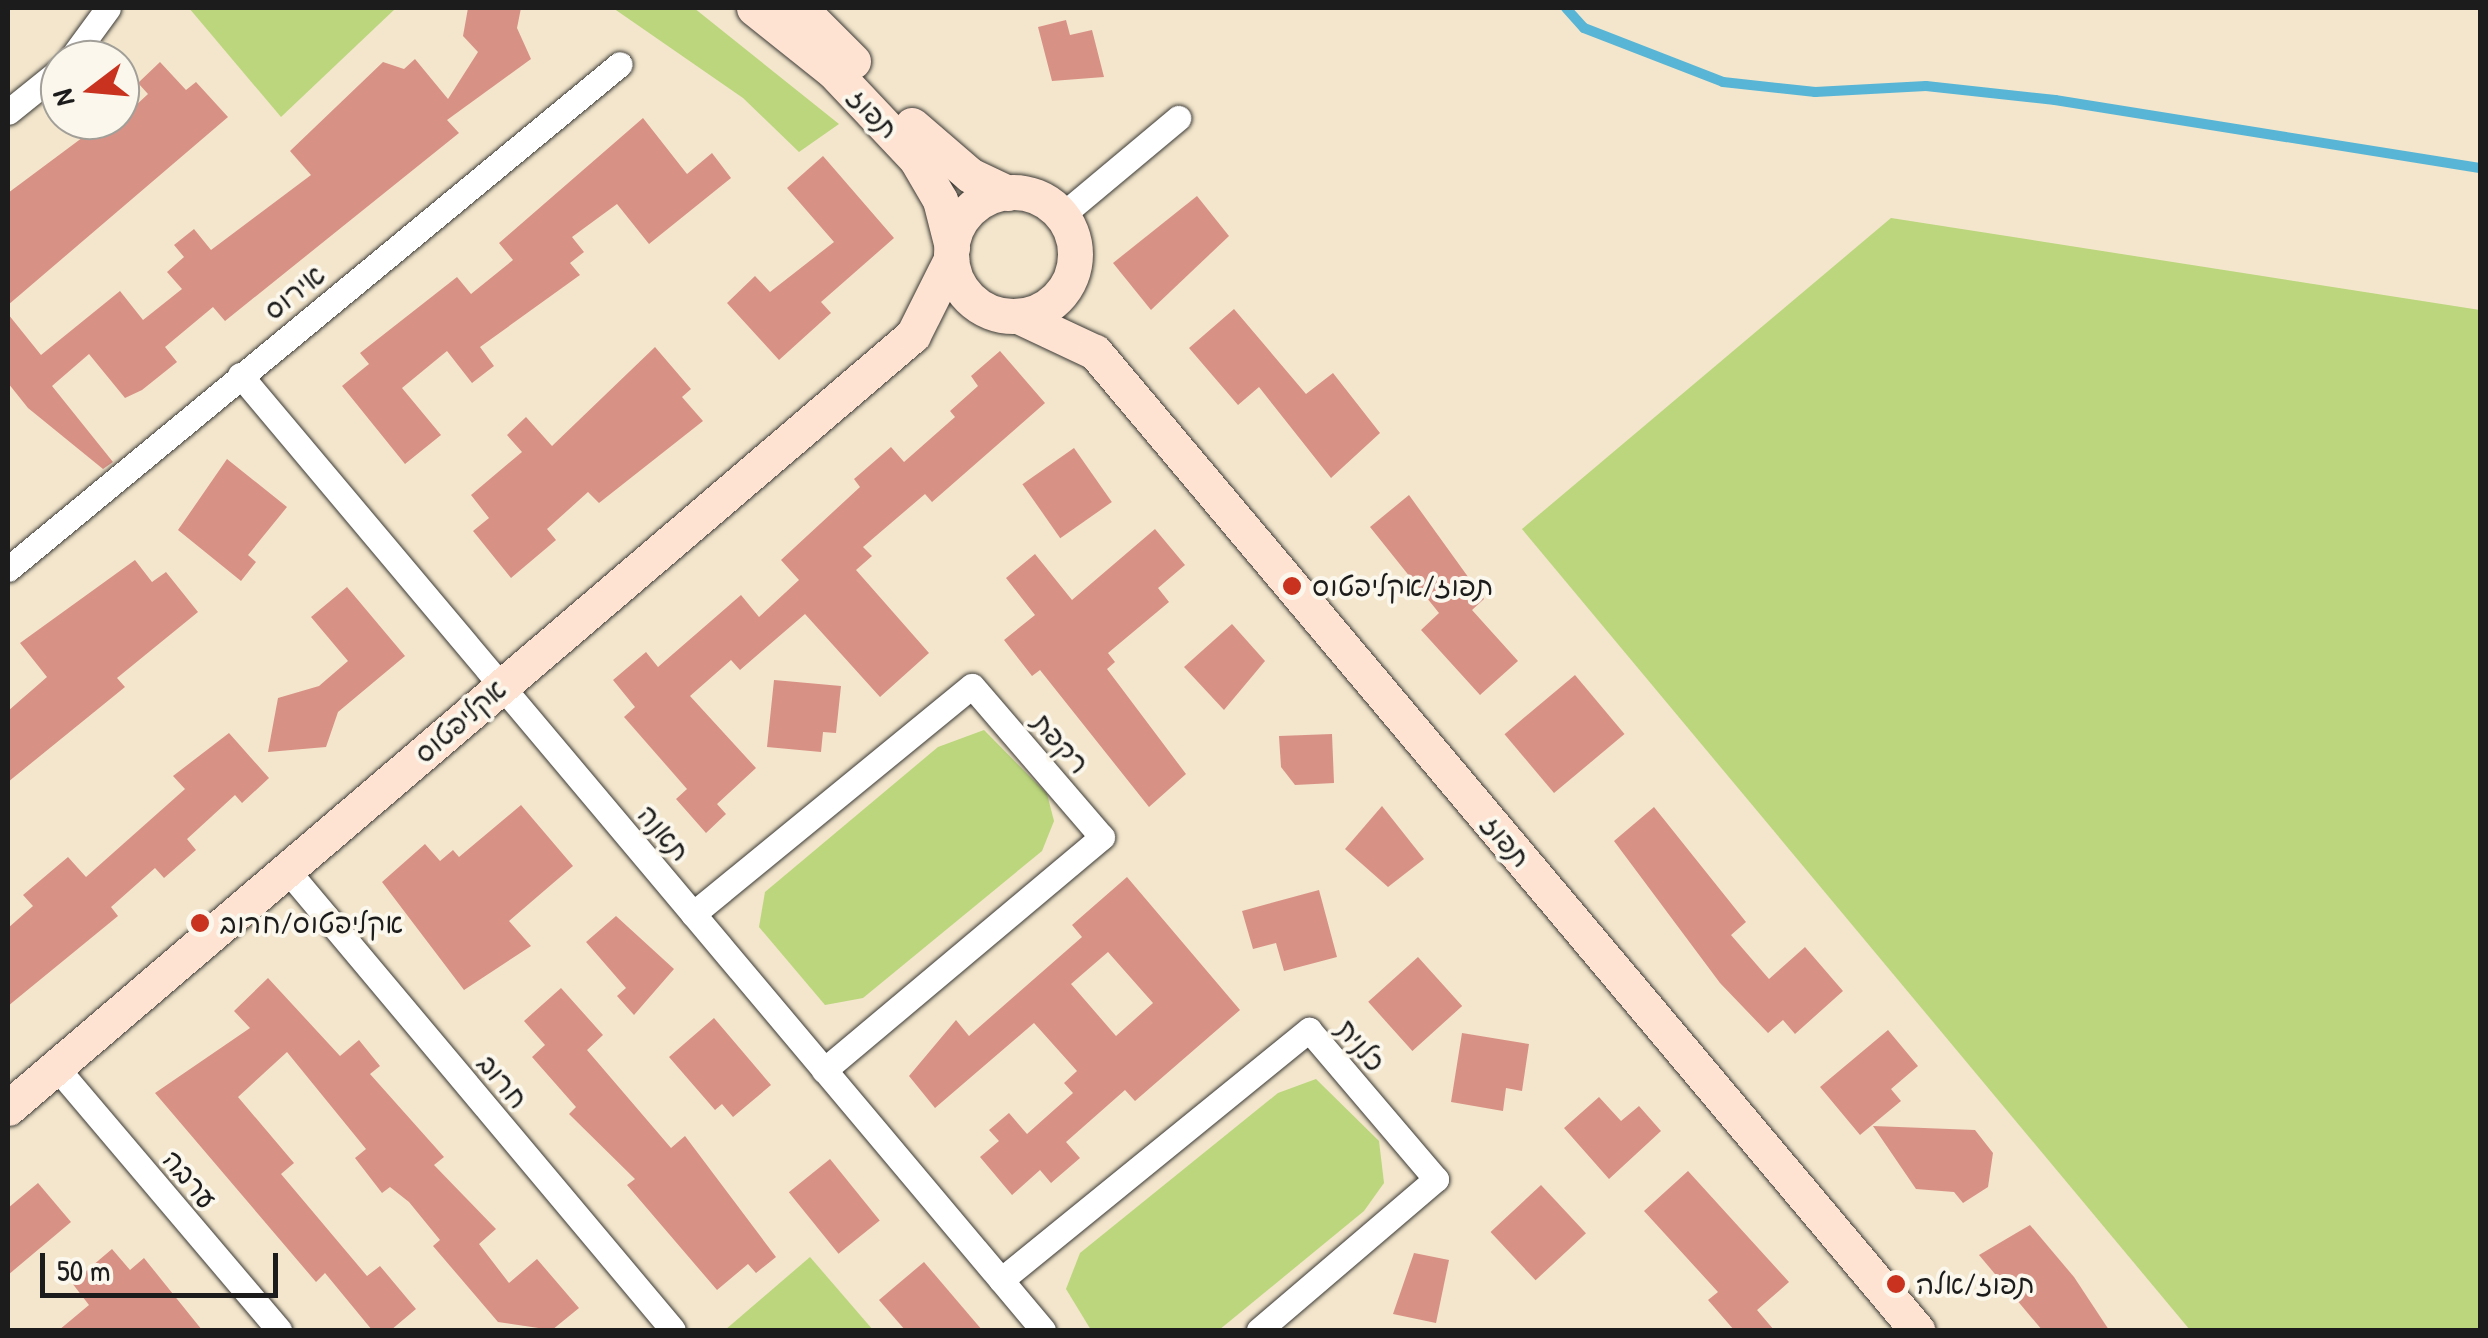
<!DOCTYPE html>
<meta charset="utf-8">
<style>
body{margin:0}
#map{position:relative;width:2488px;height:1338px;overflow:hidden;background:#f3e6cc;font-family:"Patrick Hand","Playpen Sans Hebrew",sans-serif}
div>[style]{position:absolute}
.green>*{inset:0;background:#bbd67c}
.stream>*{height:10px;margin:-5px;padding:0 5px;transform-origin:5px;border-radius:5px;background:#58b5d6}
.building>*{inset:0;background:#d89185;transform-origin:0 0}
.roads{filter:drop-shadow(0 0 2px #3c3a36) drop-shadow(0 0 2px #3c3a36)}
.street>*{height:25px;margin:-12.5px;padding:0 12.5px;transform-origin:12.5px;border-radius:12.5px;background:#fff}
.secondary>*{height:35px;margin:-17.5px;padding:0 17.5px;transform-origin:17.5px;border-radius:17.5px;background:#fee3d2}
.secondary>.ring{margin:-17.5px;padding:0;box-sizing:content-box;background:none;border:35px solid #fee3d2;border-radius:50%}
.dots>*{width:28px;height:28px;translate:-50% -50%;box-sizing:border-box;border:5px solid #fbf7ec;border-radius:50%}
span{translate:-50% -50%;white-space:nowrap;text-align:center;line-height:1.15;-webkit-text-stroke:8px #fbf7ec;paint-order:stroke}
.street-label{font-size:28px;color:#1c1c1c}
.poi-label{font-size:28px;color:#1c1c1c}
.left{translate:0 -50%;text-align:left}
.frame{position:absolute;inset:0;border:10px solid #1c1c1c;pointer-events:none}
.north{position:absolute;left:40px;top:40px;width:100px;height:100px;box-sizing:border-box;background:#fbf7ec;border:2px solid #a29f99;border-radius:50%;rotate:254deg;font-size:28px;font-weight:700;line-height:40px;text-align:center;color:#1c1c1c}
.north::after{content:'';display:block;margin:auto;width:35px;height:45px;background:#c8321e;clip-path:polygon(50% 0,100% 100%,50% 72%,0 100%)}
.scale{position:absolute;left:40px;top:1253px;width:238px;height:45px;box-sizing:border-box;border:5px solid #1c1c1c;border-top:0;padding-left:12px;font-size:30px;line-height:35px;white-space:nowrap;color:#1c1c1c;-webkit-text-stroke:8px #fbf7ec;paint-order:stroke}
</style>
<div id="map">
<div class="green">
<i style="clip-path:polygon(189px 8px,396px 8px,281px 117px)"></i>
<i style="clip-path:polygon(613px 8px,694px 8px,839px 124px,799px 152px,743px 98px)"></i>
<i style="clip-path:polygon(1891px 218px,2480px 310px,2480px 1330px,2190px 1330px,1522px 529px)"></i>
<i style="clip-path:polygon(984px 730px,1047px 794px,1054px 821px,1042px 851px,863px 998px,825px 1005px,759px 927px,765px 892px,938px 747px)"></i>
<i style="clip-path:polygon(1316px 1079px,1379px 1141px,1384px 1183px,1364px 1211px,1219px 1330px,1091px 1330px,1066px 1289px,1080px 1253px,1278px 1093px)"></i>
<i style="clip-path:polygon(810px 1257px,873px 1330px,725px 1330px)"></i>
</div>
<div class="stream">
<i style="left:1566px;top:8px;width:27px;rotate:48deg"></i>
<i style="left:1584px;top:28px;width:149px;rotate:21.2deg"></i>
<i style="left:1723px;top:82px;width:93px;rotate:6.2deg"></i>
<i style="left:1815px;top:92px;width:111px;rotate:-3.1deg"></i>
<i style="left:1926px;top:86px;width:130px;rotate:6.2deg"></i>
<i style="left:2055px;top:100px;width:430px;rotate:9.1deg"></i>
</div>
<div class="building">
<i style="clip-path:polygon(468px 8px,521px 8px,517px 28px,531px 59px,447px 120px,459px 133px,225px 321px,213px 307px,165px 347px,177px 362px,142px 390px,125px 398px,89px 354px,52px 386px,113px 462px,103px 469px,28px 408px,8px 383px,8px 314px,41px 355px,120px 291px,143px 320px,182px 289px,167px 272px,184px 257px,174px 245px,194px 229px,211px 250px,311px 175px,290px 151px,383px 62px,404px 69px,415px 59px,448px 99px,478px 52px,463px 36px)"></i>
<i style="clip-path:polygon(1066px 20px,1070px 35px,1092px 30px,1104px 77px,1052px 81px,1038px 27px)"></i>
<i style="clip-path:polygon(160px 62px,186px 90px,196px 82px,228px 117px,8px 305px,8px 193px,102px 123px,108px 130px,120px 120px,148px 94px,138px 83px)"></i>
<i style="clip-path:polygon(643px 118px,687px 174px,712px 153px,731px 178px,649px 244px,617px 204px,572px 237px,584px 252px,570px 263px,580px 275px,480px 347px,494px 366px,472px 383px,447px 351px,402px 388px,441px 435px,405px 464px,342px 386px,369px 364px,360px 353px,457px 277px,471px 294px,513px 260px,499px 243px)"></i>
<i style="clip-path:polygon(823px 156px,894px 238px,821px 302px,831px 313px,779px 360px,727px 303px,755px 276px,770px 292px,834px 242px,787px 188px)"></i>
<i style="clip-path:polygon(1197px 196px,1229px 236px,1151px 310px,1113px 263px)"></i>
<i style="clip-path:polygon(1234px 309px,1306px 394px,1333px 373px,1380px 433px,1331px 478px,1259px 387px,1238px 405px,1189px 348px)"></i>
<i style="clip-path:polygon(655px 347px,691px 389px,682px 397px,703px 421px,599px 503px,588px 492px,547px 529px,556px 540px,511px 578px,473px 531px,489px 518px,471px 495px,522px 452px,507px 435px,526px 417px,552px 446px)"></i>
<i style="clip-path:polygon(1000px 351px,1045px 403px,932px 502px,925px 494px,863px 547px,872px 556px,856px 570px,929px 653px,880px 697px,805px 614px,740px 670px,731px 660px,690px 696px,756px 768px,717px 804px,726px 814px,706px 833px,676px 799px,687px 789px,624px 717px,635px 707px,613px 680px,646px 652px,658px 667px,741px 595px,759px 617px,799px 580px,781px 560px,860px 487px,854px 479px,891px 447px,904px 462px,955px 417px,950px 411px,978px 386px,971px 376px)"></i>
<i style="left:1074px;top:448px;width:66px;height:63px;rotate:55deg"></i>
<i style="clip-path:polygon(227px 459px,287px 507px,248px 555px,256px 562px,241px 581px,178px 530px)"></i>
<i style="clip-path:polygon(1409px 495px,1484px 599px,1472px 610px,1518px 661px,1480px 695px,1421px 630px,1439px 613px,1370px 527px)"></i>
<i style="clip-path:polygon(1155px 529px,1185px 565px,1158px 588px,1169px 602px,1108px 653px,1115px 662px,1107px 669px,1186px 774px,1149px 807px,1040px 670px,1032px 676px,1004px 640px,1035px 615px,1006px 578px,1035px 554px,1072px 600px)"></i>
<i style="clip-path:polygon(135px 560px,152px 582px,166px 572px,198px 612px,117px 678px,125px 687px,8px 782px,8px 711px,47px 677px,20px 643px)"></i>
<i style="clip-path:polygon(347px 587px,405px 656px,338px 712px,326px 747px,268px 752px,278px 698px,319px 686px,348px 661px,311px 617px)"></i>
<i style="clip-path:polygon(1232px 624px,1265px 661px,1224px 710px,1184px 667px)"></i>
<i style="left:1575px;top:675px;width:77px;height:92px;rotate:50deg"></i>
<i style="clip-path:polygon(774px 680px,841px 686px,836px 733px,823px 732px,821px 752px,767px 747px)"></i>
<i style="clip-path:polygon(229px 733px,269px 778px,242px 803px,235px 795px,187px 839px,196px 850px,164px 878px,155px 868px,111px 907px,118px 916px,8px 1006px,8px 928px,33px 906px,23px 895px,68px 857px,86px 877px,185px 789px,173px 776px)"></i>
<i style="clip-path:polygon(1332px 734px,1334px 783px,1295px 785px,1281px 767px,1279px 736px)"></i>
<i style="clip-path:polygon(521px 805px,573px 866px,509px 921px,531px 946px,464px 990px,382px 882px,425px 844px,440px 861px,453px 850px,459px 857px)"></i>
<i style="clip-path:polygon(1382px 806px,1424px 859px,1388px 887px,1345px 849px)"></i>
<i style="clip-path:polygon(1654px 807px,1746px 922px,1731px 935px,1769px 979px,1805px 947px,1843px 991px,1795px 1034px,1783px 1020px,1768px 1033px,1720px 983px,1614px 841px)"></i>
<i style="clip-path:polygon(evenodd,1127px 877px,1240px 1010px,1135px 1101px,1125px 1090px,1066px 1142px,1080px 1158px,1051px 1183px,1040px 1170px,1012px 1195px,980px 1157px,999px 1141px,989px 1130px,1009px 1113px,1027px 1134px,1073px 1093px,1064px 1083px,1077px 1071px,1034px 1023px,935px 1108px,909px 1076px,956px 1020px,969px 1036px,1082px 937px,1072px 925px,1127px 877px,1108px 952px,1153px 1003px,1116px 1036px,1071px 984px,1108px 952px)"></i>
<i style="clip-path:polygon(1319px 890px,1337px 957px,1284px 971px,1276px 943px,1253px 949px,1242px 911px)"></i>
<i style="clip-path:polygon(616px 916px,674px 969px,634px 1015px,617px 996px,626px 988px,586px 942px)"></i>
<i style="left:1418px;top:957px;width:66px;height:67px;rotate:48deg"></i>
<i style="clip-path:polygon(268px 978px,340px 1056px,359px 1040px,380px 1066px,370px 1074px,444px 1157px,434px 1165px,496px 1229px,479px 1244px,509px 1283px,537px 1259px,579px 1308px,552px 1330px,498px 1322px,433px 1246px,440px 1240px,409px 1202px,390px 1187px,382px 1193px,355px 1158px,366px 1149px,287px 1052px,238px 1097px,294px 1163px,281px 1174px,367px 1276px,380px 1266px,416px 1309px,391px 1330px,372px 1330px,325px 1273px,316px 1282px,155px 1093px,250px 1028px,234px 1011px)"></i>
<i style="clip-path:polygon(561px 988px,603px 1035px,587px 1050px,671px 1148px,685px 1136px,776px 1257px,756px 1273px,748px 1264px,717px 1290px,627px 1185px,635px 1179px,569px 1114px,576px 1107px,532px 1057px,545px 1045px,524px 1021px)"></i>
<i style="clip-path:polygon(714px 1018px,771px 1085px,733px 1117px,722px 1104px,715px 1110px,669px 1057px)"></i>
<i style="clip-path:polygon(1888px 1030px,1918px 1066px,1891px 1089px,1901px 1101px,1860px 1135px,1820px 1087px)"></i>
<i style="clip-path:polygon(1462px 1033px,1529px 1044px,1522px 1091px,1506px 1088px,1503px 1111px,1451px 1102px)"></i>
<i style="clip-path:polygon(1599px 1097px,1621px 1121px,1639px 1106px,1661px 1131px,1609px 1179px,1564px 1128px)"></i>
<i style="clip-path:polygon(1873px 1126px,1975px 1130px,1993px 1153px,1988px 1187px,1963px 1203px,1954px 1192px,1916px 1189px)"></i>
<i style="left:830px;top:1159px;width:79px;height:53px;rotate:51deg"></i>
<i style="clip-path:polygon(1688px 1171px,1789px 1282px,1757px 1310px,1774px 1330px,1734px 1330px,1708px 1300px,1718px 1292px,1644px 1211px)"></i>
<i style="clip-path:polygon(38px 1183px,71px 1222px,8px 1275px,8px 1208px)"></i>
<i style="left:1541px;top:1185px;width:66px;height:69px;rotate:47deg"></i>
<i style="clip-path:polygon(2030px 1225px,2074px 1277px,2109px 1330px,2042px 1330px,1979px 1255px)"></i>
<i style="clip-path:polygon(112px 1249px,130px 1270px,144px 1258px,202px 1330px,59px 1330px,89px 1305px,72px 1283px)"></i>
<i style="clip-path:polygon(1414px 1253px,1449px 1260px,1436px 1323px,1393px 1314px)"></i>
<i style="clip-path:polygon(924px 1262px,982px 1330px,905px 1330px,879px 1300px)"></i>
</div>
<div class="roads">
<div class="street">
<i style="left:70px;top:60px;width:64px;rotate:-53.8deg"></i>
<i style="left:8px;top:112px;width:67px;rotate:-38.9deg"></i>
<i style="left:1061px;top:216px;width:153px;rotate:-39.9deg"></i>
<i style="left:240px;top:375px;width:1248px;rotate:49.94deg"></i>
<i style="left:8px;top:569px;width:793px;rotate:-39.53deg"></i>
<i style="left:287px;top:870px;width:600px;rotate:50deg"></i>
<i style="left:693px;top:914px;width:360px;rotate:-39.3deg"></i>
<i style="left:972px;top:686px;width:199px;rotate:49.3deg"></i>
<i style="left:1102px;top:837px;width:363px;rotate:140deg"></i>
<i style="left:56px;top:1067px;width:345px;rotate:49.7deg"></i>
<i style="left:1001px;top:1280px;width:397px;rotate:-39.1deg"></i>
<i style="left:1309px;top:1030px;width:196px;rotate:49.6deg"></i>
<i style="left:1436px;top:1179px;width:233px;rotate:139.5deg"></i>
</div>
<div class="secondary">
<i style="left:754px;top:8px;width:101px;rotate:38.6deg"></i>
<i style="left:833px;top:71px;width:121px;rotate:46.7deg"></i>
<i style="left:916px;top:159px;width:48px;rotate:59.7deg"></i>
<i style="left:940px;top:200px;width:49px;rotate:75.7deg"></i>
<i style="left:800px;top:8px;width:75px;rotate:45deg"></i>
<i style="left:912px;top:125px;width:77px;rotate:40.8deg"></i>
<i style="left:970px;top:175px;width:42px;rotate:25.3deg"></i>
<i class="ring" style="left:951px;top:192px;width:89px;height:89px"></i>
<i style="left:1018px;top:316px;width:85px;rotate:25.1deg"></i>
<i style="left:1095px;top:352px;width:1278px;rotate:49.95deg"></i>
<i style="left:8px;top:1108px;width:1190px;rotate:-40.5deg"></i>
<i style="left:913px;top:335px;width:85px;rotate:-63.4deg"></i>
</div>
</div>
<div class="dots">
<i style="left:1292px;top:586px;background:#c8321e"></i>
<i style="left:200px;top:923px;background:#c8321e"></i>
<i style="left:1896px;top:1284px;background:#c8321e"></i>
</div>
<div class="street-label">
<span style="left:873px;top:113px;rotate:46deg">תפוז</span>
<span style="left:294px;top:292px;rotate:-39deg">אירוס</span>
<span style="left:460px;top:721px;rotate:-41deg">אקליפטוס</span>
<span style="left:1061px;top:743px;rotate:49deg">רקפת</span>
<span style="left:664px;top:833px;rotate:50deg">תאנה</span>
<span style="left:1506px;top:841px;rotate:50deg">תפוז</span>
<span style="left:1361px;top:1045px;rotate:50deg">כלנית</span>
<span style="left:503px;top:1081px;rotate:50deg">חרוב</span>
<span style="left:190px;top:1179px;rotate:50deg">ערבה</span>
</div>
<div class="poi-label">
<span class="left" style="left:1312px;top:586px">תפוז/אקליפטוס</span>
<span class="left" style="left:220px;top:923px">אקליפטוס/חרוב</span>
<span class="left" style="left:1916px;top:1284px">תפוז/אלה</span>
</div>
<div class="frame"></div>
<div class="north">N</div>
<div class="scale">50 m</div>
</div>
